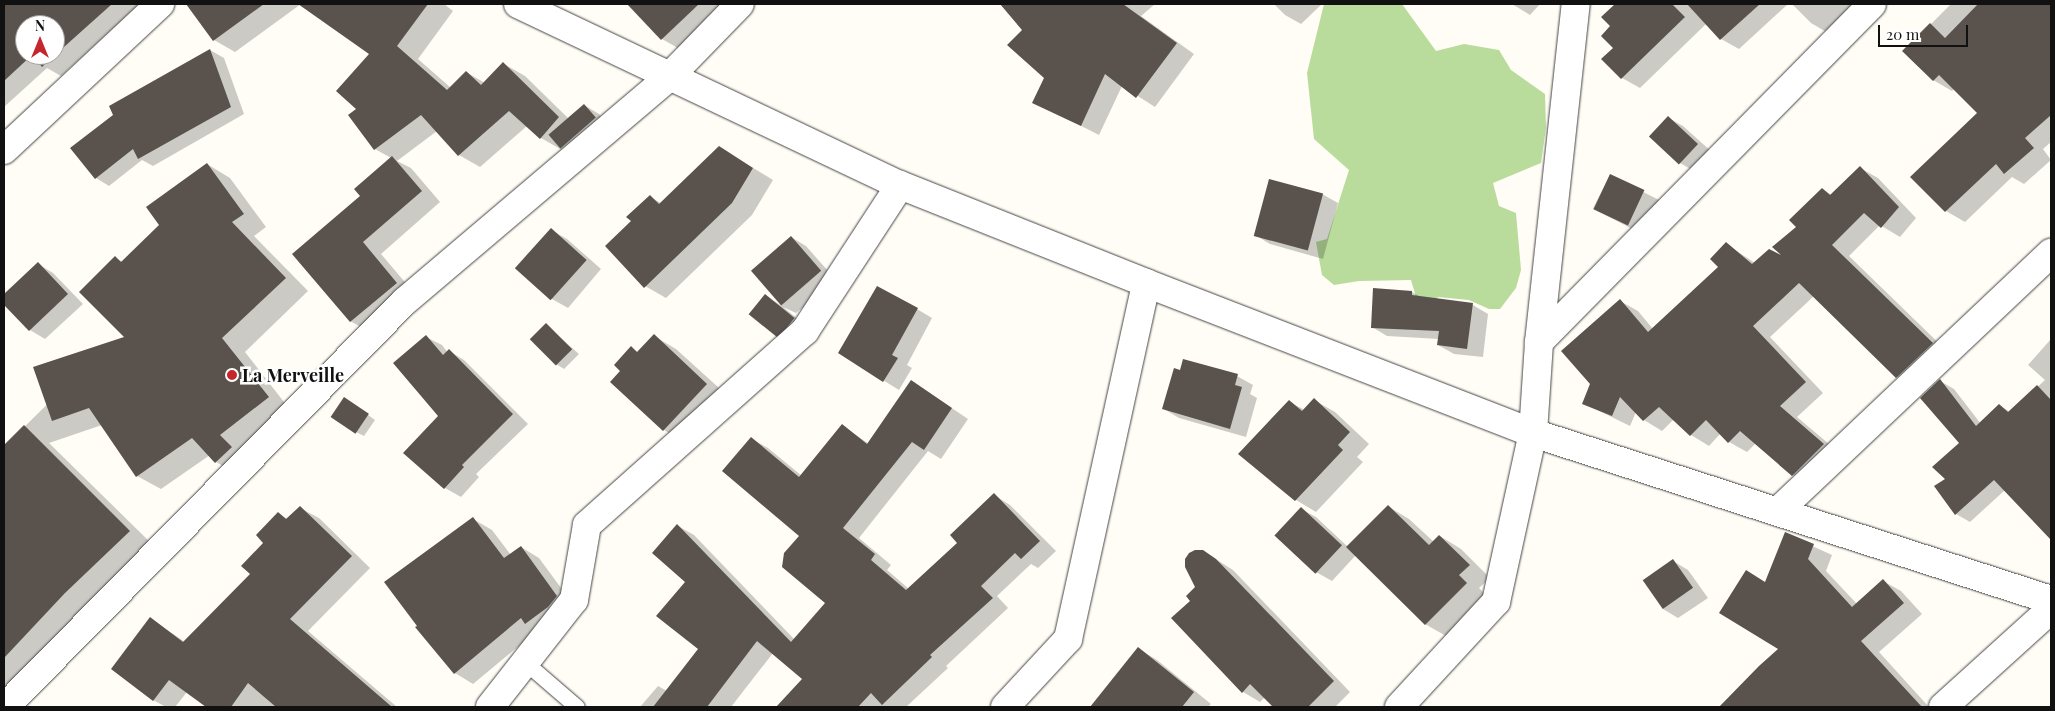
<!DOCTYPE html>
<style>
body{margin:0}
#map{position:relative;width:2055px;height:711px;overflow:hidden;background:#fffdf5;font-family:"Playfair Display",serif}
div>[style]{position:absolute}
.forest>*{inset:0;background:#b9dc9c}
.shadow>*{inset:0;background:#0003;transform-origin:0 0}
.building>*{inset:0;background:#5a524d;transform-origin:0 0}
.roads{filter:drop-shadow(0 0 1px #444) drop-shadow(0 0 1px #444)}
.service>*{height:15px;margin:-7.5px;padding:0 7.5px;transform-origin:7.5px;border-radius:7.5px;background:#fff}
.minor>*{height:28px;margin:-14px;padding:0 14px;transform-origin:14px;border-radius:14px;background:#fff}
.dots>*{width:14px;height:14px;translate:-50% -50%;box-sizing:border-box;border:2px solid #fff;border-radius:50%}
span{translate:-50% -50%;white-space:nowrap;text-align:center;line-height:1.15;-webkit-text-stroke:5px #fff;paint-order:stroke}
.poi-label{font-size:18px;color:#111;font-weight:700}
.left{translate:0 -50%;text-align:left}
.frame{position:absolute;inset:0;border:5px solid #111;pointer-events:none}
.north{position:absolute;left:15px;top:15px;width:50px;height:50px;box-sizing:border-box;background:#fff;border:1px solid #a0a0a0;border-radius:50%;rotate:0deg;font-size:14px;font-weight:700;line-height:20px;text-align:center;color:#111}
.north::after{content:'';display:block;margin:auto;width:18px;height:22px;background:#c4262e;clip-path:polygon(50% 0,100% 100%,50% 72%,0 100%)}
.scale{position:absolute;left:1878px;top:25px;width:90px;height:22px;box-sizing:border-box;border:2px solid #111;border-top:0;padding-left:6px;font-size:15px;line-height:18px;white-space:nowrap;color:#111;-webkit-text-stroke:4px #fff;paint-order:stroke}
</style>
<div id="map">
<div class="forest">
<i style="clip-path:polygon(1324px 4px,1402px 4px,1436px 51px,1464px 44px,1499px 50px,1511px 70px,1545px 94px,1546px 128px,1541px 163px,1493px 183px,1499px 206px,1516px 213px,1521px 270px,1516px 288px,1500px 309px,1489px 309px,1469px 300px,1438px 297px,1433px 307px,1419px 307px,1411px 280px,1359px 281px,1334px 285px,1322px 275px,1316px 242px,1327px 239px,1349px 170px,1314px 139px,1307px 73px)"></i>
</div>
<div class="shadow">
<i style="clip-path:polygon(evenodd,37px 4px,149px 4px,140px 4px,61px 76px,47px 68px,4px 107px,4px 37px,37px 4px,25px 25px,55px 25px,55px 55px,25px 55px,25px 25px)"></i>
<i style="clip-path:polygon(199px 4px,444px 4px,453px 11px,418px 59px,451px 88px,466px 72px,485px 83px,504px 64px,525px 76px,568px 118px,584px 105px,599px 114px,611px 127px,562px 150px,541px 138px,527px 126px,480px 167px,459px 155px,437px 131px,397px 161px,411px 168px,440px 202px,381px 254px,415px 294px,370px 332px,350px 321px,362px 196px,391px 158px,375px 149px,350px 115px,358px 109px,370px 54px,301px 4px,235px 52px,214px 40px)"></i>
<i style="clip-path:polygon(639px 4px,733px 4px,683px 51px,662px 39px,634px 9px)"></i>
<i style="clip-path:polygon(1003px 4px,1053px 4px,1066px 19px,1085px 4px,1155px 4px,1141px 16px,1194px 54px,1155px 107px,1122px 86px,1099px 135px,1034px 102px,1045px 78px,1023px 30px)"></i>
<i style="clip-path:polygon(1274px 4px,1322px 4px,1301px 24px,1285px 15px)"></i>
<i style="clip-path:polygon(1512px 4px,1540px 4px,1530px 15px)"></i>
<i style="clip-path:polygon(1616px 4px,1788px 4px,1739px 49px,1721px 39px,1707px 23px,1640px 88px,1622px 78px,1612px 26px,1603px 17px)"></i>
<i style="clip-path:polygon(1792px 4px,1861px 4px,1828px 33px,1811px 23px)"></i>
<i style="clip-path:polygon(1951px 4px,2051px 4px,2051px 142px,2043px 149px,2051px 160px,2024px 184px,2012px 177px,1965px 222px,1946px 211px,1979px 113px,1955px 88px,1952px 91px,1933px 80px,1904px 51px)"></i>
<i style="clip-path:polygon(210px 50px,224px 58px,244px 114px,153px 166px,142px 160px,109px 186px,96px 178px,115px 115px,110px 106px)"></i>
<i style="clip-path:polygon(1668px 118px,1683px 126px,1713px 153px,1696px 172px,1680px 163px)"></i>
<i style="clip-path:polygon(740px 160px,773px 180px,752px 215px,666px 298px,645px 286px,633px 222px,650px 197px,661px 203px)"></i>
<i style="clip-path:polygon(207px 164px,230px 178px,266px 227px,254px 236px,308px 291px,245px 352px,291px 411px,239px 475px,216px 462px,210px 455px,161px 489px,137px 476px,102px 425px,49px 443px,153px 545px,4px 698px,4px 447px,109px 343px,126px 338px,115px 258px,123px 262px,161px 225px)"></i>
<i style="clip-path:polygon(1860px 168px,1878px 178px,1916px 218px,1900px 237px,1880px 225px,1849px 256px,1950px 354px,1915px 387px,1897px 377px,1814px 296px,1770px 337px,1823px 393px,1797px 417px,1842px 455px,1811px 486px,1793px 475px,1756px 443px,1747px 452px,1729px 442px,1721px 433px,1709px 446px,1691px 435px,1674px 419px,1662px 431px,1644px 420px,1636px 412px,1630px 426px,1583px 403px,1620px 301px,1638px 311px,1653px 329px,1720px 267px,1726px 244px,1755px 263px,1786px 259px,1797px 227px,1822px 189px,1832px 195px)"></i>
<i style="left:1610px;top:175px;width:55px;height:38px;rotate:27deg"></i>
<i style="clip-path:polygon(1322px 194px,1338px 203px,1323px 259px,1270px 244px,1255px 235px)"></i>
<i style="clip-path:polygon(551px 230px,567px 239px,601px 269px,568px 308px,552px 299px)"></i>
<i style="clip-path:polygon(791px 237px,806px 246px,836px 280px,796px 313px,783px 307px,809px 328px,793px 343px,777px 334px,765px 296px,782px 306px,752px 270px)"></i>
<i style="clip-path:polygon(38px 264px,53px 273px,83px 304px,45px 339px,30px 330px,4px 303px,4px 296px)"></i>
<i style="clip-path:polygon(1412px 292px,1422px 298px,1473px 305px,1488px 314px,1483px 357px,1454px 354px,1438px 345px,1439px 339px,1387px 336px,1372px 327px)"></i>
<i style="clip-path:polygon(917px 309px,932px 318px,907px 365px,912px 368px,899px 390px,839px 353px)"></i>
<i style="clip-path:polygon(546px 325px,579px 354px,564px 369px,556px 364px)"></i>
<i style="clip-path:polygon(654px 336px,676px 349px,729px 397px,686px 443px,664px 430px,622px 371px,631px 348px,639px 353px)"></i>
<i style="clip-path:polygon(426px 337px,442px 345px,448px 353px,449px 351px,464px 360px,528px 424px,476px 474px,479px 477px,461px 497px,445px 488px,405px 453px,439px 416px)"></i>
<i style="clip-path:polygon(2051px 339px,2051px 538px,2005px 490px,1970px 522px,1956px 514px,1935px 486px,1947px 479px,1961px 444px,1940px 381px,1954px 389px,1981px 424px,1999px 405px,2010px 412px,2045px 380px,2028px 365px)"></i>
<i style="clip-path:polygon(1237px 376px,1253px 385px,1250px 394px,1257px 398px,1246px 437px,1179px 418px,1164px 409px)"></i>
<i style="clip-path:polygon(928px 392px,968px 419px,941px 459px,928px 451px,859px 538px,891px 565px,887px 570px,909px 589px,959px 543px,994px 495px,1010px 505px,1056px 551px,1038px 568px,1031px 564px,997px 596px,1008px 608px,946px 666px,948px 668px,906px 707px,778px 707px,804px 678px,773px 653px,731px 707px,640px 707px,658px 686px,667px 691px,699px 649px,678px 526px,694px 535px,795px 640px,827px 603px,801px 536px,752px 439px,768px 448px,802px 476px,843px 426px,869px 444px)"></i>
<i style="clip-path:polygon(1314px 400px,1335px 412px,1369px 444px,1357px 457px,1363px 462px,1316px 512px,1296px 500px,1240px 454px,1289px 402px,1305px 410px)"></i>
<i style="clip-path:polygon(352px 403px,375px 420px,364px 436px,356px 432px)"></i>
<i style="clip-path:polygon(1389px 507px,1409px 519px,1434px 542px,1440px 536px,1461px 549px,1490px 578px,1479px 588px,1487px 596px,1446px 636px,1425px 624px,1356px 555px,1332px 581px,1316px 572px,1276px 535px,1301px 509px,1316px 517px,1348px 547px)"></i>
<i style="clip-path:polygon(300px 508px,319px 518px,370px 568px,308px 631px,397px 707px,208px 707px,187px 692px,175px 707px,166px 707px,153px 700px,151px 619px,185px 642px,251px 574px,278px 514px,288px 519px)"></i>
<i style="clip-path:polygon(473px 519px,492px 530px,511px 555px,521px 547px,539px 558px,575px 607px,538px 630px,473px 684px,455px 673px)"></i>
<i style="clip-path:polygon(1786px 534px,1832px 555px,1826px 571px,1857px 604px,1883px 581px,1901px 591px,1922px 614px,1879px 652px,1929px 707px,1721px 707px,1760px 667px,1781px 649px,1766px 583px)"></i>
<i style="clip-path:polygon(1203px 551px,1233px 570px,1350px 692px,1335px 707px,1275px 707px,1265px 697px,1260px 702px,1243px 692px,1192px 601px,1197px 587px)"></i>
<i style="clip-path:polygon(1673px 561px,1688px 570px,1708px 598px,1678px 618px,1663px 609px)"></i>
<i style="clip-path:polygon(1139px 649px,1157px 660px,1211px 704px,1208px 707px,1092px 707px)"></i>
</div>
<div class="building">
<i style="clip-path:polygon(4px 4px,112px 4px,55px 55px,55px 25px,25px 25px,25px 55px,55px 55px,42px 67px,32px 55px,4px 81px)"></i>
<i style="clip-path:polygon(186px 4px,264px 4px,213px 41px)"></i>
<i style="clip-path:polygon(298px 4px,428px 4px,397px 46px,447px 90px,466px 71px,481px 85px,503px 62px,559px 117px,540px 139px,509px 111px,458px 156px,421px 115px,374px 150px,348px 115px,356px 109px,336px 91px,369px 54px)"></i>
<i style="clip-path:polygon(627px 4px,699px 4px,661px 40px)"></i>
<i style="clip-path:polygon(1000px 4px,1123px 4px,1177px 43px,1136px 98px,1105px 74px,1081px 126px,1032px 103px,1044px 78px,1007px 45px,1022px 30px)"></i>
<i style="clip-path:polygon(1615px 4px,1672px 4px,1685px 17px,1621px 79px,1601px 59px,1613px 48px,1601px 36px,1610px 26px,1601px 17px)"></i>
<i style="clip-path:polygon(1687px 4px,1760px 4px,1720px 40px)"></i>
<i style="clip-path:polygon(1978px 4px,2051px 4px,2051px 115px,2025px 138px,2034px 148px,2004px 174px,1996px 164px,1945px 212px,1910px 177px,1977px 113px,1939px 75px,1933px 81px,1902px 51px,1930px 23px,1945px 38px)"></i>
<i style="clip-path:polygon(210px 49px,231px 107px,138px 159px,133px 149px,95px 179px,70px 148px,113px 115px,109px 106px)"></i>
<i style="left:584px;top:104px;width:18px;height:47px;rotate:49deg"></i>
<i style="left:1668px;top:116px;width:41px;height:28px;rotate:43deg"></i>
<i style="clip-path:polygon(719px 146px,753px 168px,732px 203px,644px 288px,605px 246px,631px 221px,626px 217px,650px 195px,659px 204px)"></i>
<i style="clip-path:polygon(392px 156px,422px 191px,363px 242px,397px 283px,350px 322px,292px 254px,360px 196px,354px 189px)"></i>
<i style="clip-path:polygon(207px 163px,244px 214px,232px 222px,286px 278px,222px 338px,269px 397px,220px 435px,232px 447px,215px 463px,192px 438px,136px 477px,89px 408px,52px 421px,33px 367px,124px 337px,79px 292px,115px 256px,121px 262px,159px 225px,146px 207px)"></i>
<i style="clip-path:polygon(1860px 166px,1899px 207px,1881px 228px,1864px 213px,1832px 245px,1933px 343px,1896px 378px,1799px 283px,1753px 326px,1806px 382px,1780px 406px,1824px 444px,1792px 476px,1740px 431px,1728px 443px,1706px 420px,1690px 436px,1659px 407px,1643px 421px,1620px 397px,1612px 416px,1582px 404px,1590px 384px,1561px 351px,1620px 299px,1648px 332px,1718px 267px,1710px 259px,1726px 242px,1752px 264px,1769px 249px,1781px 255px,1772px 247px,1796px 227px,1789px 220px,1822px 188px,1830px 195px)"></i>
<i style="left:1610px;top:174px;width:38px;height:39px;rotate:25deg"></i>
<i style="left:1269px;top:179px;width:56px;height:59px;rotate:15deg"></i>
<i style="left:551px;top:228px;width:48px;height:54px;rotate:42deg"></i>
<i style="left:791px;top:236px;width:46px;height:53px;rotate:49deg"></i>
<i style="clip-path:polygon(38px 262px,68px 294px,29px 331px,4px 305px,4px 294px)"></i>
<i style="clip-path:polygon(877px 286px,918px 308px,892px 355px,898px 358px,883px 382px,838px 353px)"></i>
<i style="clip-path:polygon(1373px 288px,1412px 291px,1412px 295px,1473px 303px,1467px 349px,1437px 345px,1439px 331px,1371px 328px)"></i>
<i style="left:765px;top:294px;width:38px;height:26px;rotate:39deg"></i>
<i style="left:546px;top:323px;width:37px;height:23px;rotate:45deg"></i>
<i style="clip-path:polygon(654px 334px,707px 384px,663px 431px,610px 382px,620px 371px,614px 365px,631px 346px,637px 352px)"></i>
<i style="clip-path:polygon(426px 335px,443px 355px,449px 349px,513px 414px,462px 465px,464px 467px,444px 489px,403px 453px,438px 416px,393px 363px)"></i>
<i style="clip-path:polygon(1183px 359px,1238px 374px,1235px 385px,1242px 387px,1230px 429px,1162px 409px,1174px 368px,1180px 370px)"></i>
<i style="clip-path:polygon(1940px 379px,1976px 426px,1999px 404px,2008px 412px,2037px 385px,2051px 400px,2051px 540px,1994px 480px,1955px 515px,1934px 486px,1945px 479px,1932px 467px,1959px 443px,1920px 398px)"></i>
<i style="clip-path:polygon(911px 380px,952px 408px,924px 450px,912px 442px,843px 528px,875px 554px,871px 560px,906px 590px,957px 543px,950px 535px,994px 493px,1040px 541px,1021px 559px,1015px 553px,981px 586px,993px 598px,930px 655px,932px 657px,882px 705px,871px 693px,858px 707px,776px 707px,802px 679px,757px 641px,707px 707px,653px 707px,698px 649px,656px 616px,685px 582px,652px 553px,677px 524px,791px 642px,825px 603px,782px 567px,784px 553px,799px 536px,722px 471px,751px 437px,799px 477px,842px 424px,867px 444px)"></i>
<i style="left:344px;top:397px;width:30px;height:24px;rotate:34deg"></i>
<i style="clip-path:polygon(1314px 398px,1350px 432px,1338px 445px,1343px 450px,1295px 501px,1238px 454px,1289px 400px,1302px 411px)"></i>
<i style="clip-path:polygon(24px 425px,130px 531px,65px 593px,4px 658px,4px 445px)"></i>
<i style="clip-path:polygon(1388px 505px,1429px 545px,1439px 535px,1470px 565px,1459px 575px,1467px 583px,1425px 625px,1346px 547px)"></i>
<i style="clip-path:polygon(300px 506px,352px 556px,290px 619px,392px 707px,276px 707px,248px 683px,231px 707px,206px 707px,169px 680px,153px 701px,111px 669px,150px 617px,183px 642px,250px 574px,241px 566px,263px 543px,256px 535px,278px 512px,286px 519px)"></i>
<i style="left:1301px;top:507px;width:56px;height:39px;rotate:43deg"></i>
<i style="clip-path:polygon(473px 517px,504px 558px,521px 546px,557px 596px,548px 607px,525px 624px,521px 618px,454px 674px,415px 627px,417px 626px,384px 582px)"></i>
<i style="clip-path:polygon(1785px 532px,1814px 544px,1808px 559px,1852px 607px,1883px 579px,1904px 603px,1861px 641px,1922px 707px,1719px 707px,1759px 666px,1778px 649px,1719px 613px,1746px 570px,1765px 582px)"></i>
<i style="clip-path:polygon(1195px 550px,1203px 550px,1216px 559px,1334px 681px,1308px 707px,1273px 707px,1250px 684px,1242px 693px,1171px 618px,1190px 601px,1186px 596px,1195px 587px,1185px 567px,1185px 559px,1189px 553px)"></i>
<i style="left:1673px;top:559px;width:35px;height:37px;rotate:55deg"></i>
<i style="clip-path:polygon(1138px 647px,1194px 692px,1182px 707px,1090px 707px)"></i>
</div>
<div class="roads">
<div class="service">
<i style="left:526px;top:663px;width:67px;rotate:40.8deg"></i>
</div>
<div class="minor">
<i style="left:518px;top:4px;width:423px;rotate:25.4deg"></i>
<i style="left:900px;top:185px;width:265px;rotate:21.7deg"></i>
<i style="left:1146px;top:283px;width:415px;rotate:21.2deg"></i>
<i style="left:1533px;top:433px;width:544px;rotate:17.87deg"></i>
<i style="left:4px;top:150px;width:214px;rotate:-43.1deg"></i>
<i style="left:1539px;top:342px;width:474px;rotate:-45.4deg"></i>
<i style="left:1778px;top:511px;width:376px;rotate:-43.4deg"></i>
<i style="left:5px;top:707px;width:570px;rotate:-45.43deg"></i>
<i style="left:405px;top:301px;width:348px;rotate:-40.3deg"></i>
<i style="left:670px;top:76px;width:100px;rotate:-45.8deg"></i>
<i style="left:490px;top:707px;width:136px;rotate:-51.9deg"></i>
<i style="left:574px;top:600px;width:76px;rotate:-80.2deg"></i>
<i style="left:587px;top:525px;width:292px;rotate:-41.7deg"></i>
<i style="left:805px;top:331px;width:174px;rotate:-56.9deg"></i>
<i style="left:1005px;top:707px;width:93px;rotate:-47.2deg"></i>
<i style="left:1068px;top:639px;width:364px;rotate:-77.6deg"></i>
<i style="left:1399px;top:707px;width:143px;rotate:-47.3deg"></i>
<i style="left:1496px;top:602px;width:173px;rotate:-77.7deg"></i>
<i style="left:1533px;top:433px;width:91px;rotate:-86.2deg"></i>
<i style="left:1539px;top:342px;width:340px;rotate:-83.8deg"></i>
<i style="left:1943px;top:707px;width:146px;rotate:-42.2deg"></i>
</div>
</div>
<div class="dots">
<i style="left:232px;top:375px;background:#c4262e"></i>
</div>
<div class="poi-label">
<span class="left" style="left:242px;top:375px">La Merveille</span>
</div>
<div class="frame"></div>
<div class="north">N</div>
<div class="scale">20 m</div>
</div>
